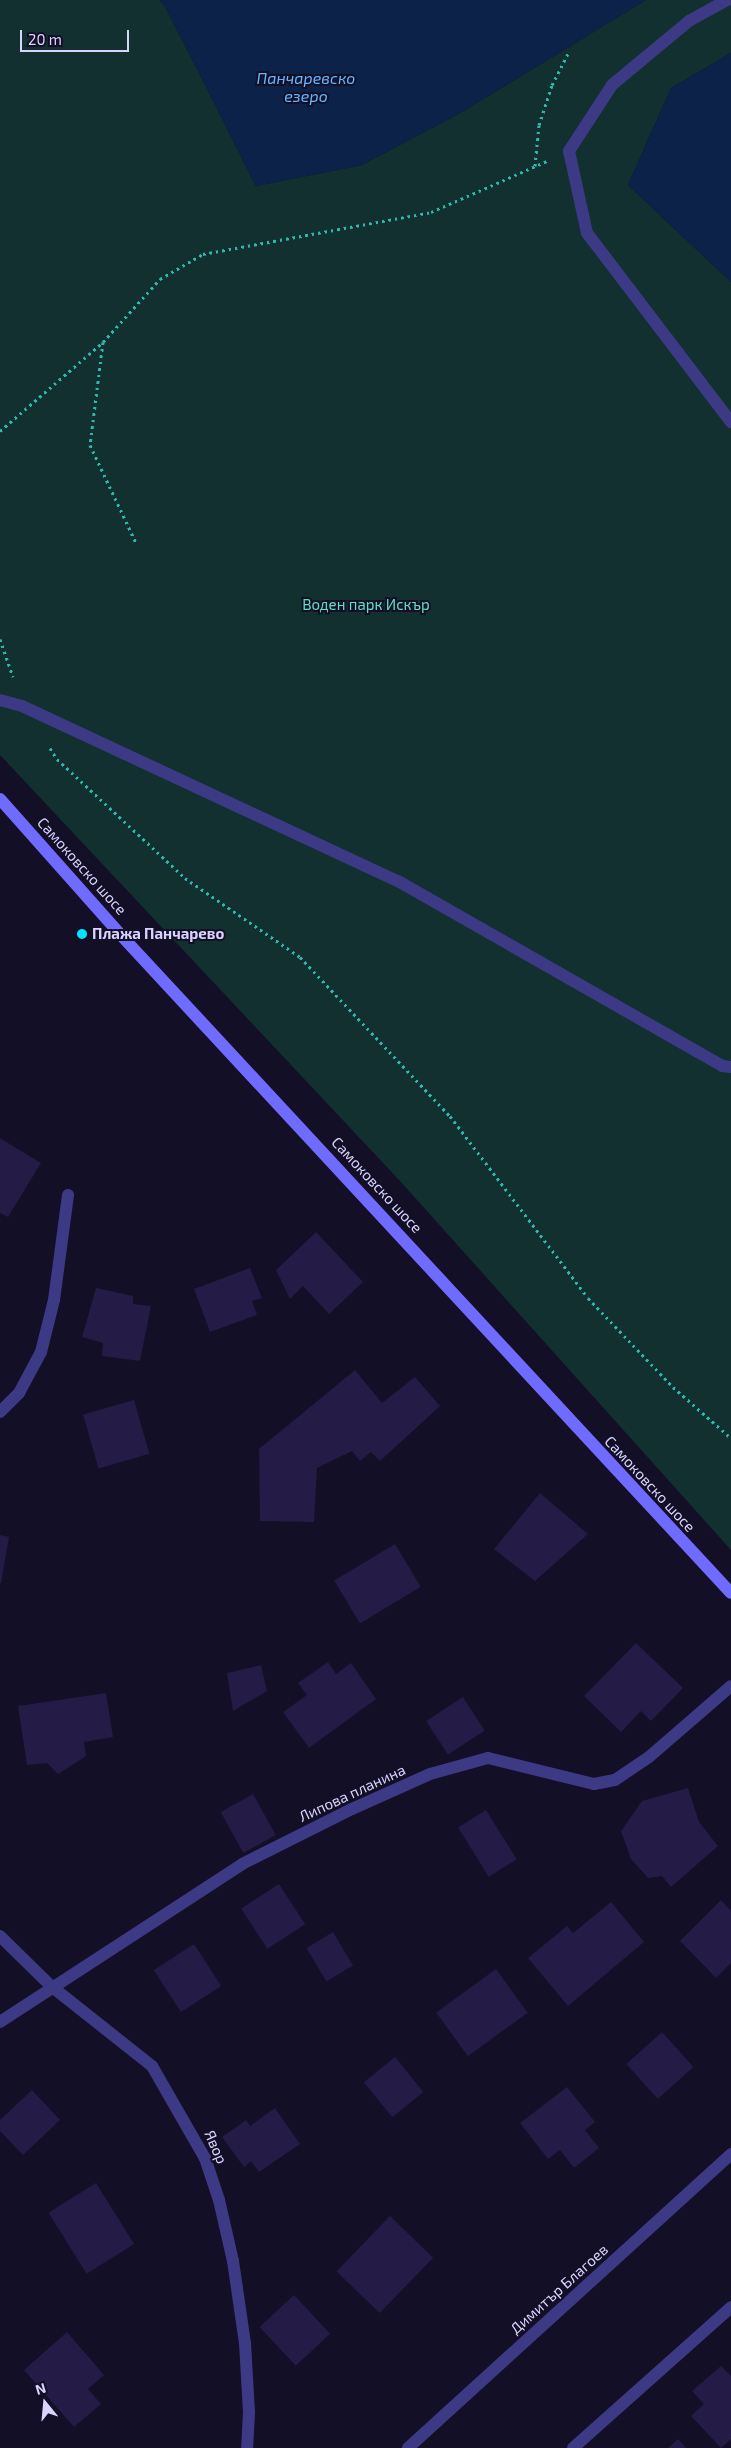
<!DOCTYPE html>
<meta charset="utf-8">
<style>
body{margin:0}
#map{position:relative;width:731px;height:2448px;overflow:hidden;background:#130f26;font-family:"Exo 2",sans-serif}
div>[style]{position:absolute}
.green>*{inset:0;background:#12302f}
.water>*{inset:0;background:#0c2248}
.building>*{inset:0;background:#241b47;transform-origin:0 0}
.path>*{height:3px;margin-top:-1.5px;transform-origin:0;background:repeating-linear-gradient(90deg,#2fb8b0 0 2.5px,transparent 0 6.5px)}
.lane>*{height:12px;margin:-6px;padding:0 6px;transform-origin:6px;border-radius:6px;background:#3d3a85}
.street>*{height:12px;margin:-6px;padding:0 6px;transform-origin:6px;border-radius:6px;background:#3d3a85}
.secondary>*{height:12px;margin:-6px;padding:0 6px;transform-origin:6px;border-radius:6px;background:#6f6bff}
.dots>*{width:14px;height:14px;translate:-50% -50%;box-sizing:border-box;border:2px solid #130f26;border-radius:50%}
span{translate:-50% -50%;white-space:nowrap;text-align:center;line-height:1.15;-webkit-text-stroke:4px #130f26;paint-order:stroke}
.park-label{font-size:15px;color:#5fe0c0}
.street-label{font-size:15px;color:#d9d4ff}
.poi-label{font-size:15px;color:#d9d4ff;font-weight:700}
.left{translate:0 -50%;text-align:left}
.water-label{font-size:16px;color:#62b6ff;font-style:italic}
.north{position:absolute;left:20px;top:2378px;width:50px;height:50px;-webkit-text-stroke:4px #130f26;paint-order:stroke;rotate:343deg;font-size:14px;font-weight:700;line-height:20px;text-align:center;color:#d9d4ff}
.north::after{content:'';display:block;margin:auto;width:18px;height:22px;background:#d9d4ff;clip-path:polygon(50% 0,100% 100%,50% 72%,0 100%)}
.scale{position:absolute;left:20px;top:30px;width:109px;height:22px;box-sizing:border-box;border:2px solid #d9d4ff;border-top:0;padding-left:6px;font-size:15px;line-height:18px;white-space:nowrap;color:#d9d4ff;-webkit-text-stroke:4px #130f26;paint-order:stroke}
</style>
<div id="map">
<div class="green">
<i style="clip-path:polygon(0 0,159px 0,165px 6px,256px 186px,362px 165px,462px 112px,646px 0,731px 0,731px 53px,671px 88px,628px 185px,731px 282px,731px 1550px,400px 1181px,0 755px)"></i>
</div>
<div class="water">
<i style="clip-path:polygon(159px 0,646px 0,462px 112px,362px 165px,256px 186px,165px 6px)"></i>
<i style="clip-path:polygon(731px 53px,731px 282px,628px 185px,671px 88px)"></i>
</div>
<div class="building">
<i style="clip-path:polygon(0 1138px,41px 1163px,8px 1217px,0 1213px)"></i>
<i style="clip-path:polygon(316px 1232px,363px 1282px,329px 1314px,303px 1286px,290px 1299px,276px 1270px)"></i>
<i style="clip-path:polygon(250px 1268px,262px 1298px,252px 1301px,257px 1315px,210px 1332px,194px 1289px)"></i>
<i style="clip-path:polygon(96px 1288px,133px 1296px,133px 1304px,151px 1306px,140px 1361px,102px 1356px,103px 1343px,82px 1337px)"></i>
<i style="clip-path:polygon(355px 1370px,382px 1403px,415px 1377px,440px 1406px,380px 1461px,371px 1452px,360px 1461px,352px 1451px,317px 1468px,314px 1522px,260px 1521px,259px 1449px)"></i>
<i style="left:134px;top:1400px;width:56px;height:53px;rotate:74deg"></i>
<i style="clip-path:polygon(540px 1493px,588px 1534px,535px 1581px,494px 1549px)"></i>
<i style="clip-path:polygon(0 1535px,9px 1537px,1px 1583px,0 1583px)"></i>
<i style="left:395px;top:1544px;width:50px;height:71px;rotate:59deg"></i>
<i style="clip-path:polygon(636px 1643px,683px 1688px,651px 1721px,641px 1711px,621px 1732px,584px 1696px)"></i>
<i style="clip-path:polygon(328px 1662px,336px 1674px,351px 1663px,376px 1699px,309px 1748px,283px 1712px,307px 1695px,298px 1683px)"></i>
<i style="clip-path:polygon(261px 1665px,267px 1691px,233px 1711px,227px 1673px)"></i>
<i style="clip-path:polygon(106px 1693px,113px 1737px,84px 1742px,86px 1756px,58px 1774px,47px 1763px,27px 1765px,18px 1706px)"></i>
<i style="left:463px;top:1697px;width:40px;height:44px;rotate:57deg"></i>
<i style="clip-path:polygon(688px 1788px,699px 1822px,718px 1846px,671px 1887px,662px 1876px,648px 1878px,631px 1859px,621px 1831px,642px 1801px)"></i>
<i style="left:253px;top:1794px;width:47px;height:37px;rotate:61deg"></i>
<i style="left:486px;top:1810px;width:58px;height:33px;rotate:58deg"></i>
<i style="left:279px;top:1884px;width:48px;height:45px;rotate:57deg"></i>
<i style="clip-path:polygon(721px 1900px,731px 1911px,731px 1963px,716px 1978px,680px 1941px)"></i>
<i style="clip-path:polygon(611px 1902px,644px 1942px,568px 2006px,528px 1958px,567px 1926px,573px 1933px)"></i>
<i style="left:333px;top:1932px;width:39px;height:31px;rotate:59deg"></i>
<i style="left:194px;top:1944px;width:50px;height:48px;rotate:57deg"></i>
<i style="left:496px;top:1969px;width:54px;height:74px;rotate:54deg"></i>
<i style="left:662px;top:2032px;width:47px;height:48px;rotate:48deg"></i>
<i style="left:395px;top:2057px;width:45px;height:40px;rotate:51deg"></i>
<i style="clip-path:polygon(567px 2087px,595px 2122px,585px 2130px,599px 2148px,574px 2168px,560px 2150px,548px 2159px,520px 2123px)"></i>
<i style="clip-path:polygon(32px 2090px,60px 2120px,23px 2155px,0 2131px,0 2120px)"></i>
<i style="clip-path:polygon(275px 2108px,300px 2144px,259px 2172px,251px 2161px,244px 2167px,222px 2137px,246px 2120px,250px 2126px)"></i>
<i style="left:96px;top:2183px;width:72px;height:56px;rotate:58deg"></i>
<i style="left:390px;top:2216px;width:60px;height:77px;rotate:44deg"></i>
<i style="left:294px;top:2295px;width:53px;height:47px;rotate:47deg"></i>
<i style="clip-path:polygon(67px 2332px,104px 2375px,88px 2389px,101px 2404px,74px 2427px,24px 2370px)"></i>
<i style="clip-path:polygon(721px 2366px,731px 2376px,731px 2439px,721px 2448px,691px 2416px,704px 2404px,692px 2391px)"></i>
<i style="clip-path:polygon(678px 2439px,686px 2448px,668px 2448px)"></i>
</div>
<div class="path">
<i style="left:535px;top:166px;width:41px;rotate:-84.4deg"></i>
<i style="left:539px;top:125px;width:42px;rotate:-72deg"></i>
<i style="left:552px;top:85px;width:38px;rotate:-63deg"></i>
<i style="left:103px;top:342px;width:104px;rotate:97.2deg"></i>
<i style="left:90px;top:445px;width:110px;rotate:64.8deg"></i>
<i style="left:0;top:431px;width:136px;rotate:-40.8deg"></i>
<i style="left:103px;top:342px;width:85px;rotate:-47.9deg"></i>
<i style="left:160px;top:279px;width:50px;rotate:-30.2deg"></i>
<i style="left:203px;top:254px;width:232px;rotate:-10.4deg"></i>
<i style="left:431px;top:212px;width:127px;rotate:-23.7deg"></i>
<i style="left:0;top:639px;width:40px;rotate:71.1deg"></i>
<i style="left:50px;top:748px;width:13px;rotate:58deg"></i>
<i style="left:57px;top:759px;width:175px;rotate:42.9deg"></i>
<i style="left:185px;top:878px;width:140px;rotate:34.5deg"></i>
<i style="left:300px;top:957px;width:219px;rotate:46.7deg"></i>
<i style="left:450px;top:1116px;width:228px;rotate:52.8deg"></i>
<i style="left:588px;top:1298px;width:123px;rotate:46.3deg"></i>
<i style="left:673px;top:1387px;width:77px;rotate:41.3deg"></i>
</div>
<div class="lane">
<i style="left:727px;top:0;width:43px;rotate:151.1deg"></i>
<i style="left:689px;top:21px;width:100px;rotate:140.3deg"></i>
<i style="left:612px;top:85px;width:79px;rotate:123.1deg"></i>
<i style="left:569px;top:151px;width:84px;rotate:77.6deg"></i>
<i style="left:587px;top:233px;width:238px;rotate:52.7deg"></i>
<i style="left:0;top:700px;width:23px;rotate:15deg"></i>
<i style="left:22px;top:706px;width:415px;rotate:25deg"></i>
<i style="left:398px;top:881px;width:373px;rotate:29.7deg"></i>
<i style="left:722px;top:1066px;width:9px;rotate:6deg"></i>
</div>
<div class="street">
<i style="left:0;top:1412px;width:27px;rotate:-45deg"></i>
<i style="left:19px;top:1393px;width:47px;rotate:-61.8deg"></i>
<i style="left:41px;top:1352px;width:54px;rotate:-76deg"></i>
<i style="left:54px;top:1300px;width:106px;rotate:-82.4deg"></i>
<i style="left:0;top:1936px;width:71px;rotate:44.4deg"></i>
<i style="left:51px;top:1986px;width:129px;rotate:38.4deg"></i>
<i style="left:152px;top:2066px;width:106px;rotate:60.1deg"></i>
<i style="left:205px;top:2158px;width:44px;rotate:71.6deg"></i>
<i style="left:219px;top:2200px;width:63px;rotate:77.1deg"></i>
<i style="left:233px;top:2261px;width:83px;rotate:81.7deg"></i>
<i style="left:245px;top:2343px;width:69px;rotate:86.7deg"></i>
<i style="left:249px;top:2412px;width:36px;rotate:93deg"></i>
<i style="left:0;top:2022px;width:289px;rotate:-33.1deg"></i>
<i style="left:242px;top:1864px;width:123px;rotate:-26.6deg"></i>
<i style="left:352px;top:1809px;width:85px;rotate:-24.2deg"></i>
<i style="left:430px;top:1774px;width:60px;rotate:-15.4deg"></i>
<i style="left:488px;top:1758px;width:109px;rotate:13.8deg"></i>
<i style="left:594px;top:1784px;width:21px;rotate:-11deg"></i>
<i style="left:615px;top:1780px;width:41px;rotate:-34.1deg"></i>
<i style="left:649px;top:1757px;width:108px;rotate:-40.9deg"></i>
<i style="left:408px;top:2448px;width:437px;rotate:-42.3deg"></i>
<i style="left:573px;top:2448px;width:212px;rotate:-41.7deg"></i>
</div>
<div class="secondary">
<i style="left:0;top:799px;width:178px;rotate:48.4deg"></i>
<i style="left:118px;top:932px;width:901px;rotate:47.16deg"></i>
</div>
<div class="dots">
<i style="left:82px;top:934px;background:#00e5ff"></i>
</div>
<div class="park-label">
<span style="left:366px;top:605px">Воден парк Искър</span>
</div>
<div class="street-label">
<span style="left:82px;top:866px;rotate:48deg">Самоковско шосе</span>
<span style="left:377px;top:1185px;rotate:47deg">Самоковско шосе</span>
<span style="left:650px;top:1484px;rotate:47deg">Самоковско шосе</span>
<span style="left:352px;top:1793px;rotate:-25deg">Липова планина</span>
<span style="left:216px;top:2147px;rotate:66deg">Явор</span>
<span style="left:559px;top:2289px;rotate:-42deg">Димитър Благоев</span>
</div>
<div class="poi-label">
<span class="left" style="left:92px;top:934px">Плажа Панчарево</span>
</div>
<div class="water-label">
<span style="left:306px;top:87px">Панчаревско<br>езеро</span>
</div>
<div class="north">N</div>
<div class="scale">20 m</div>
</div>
